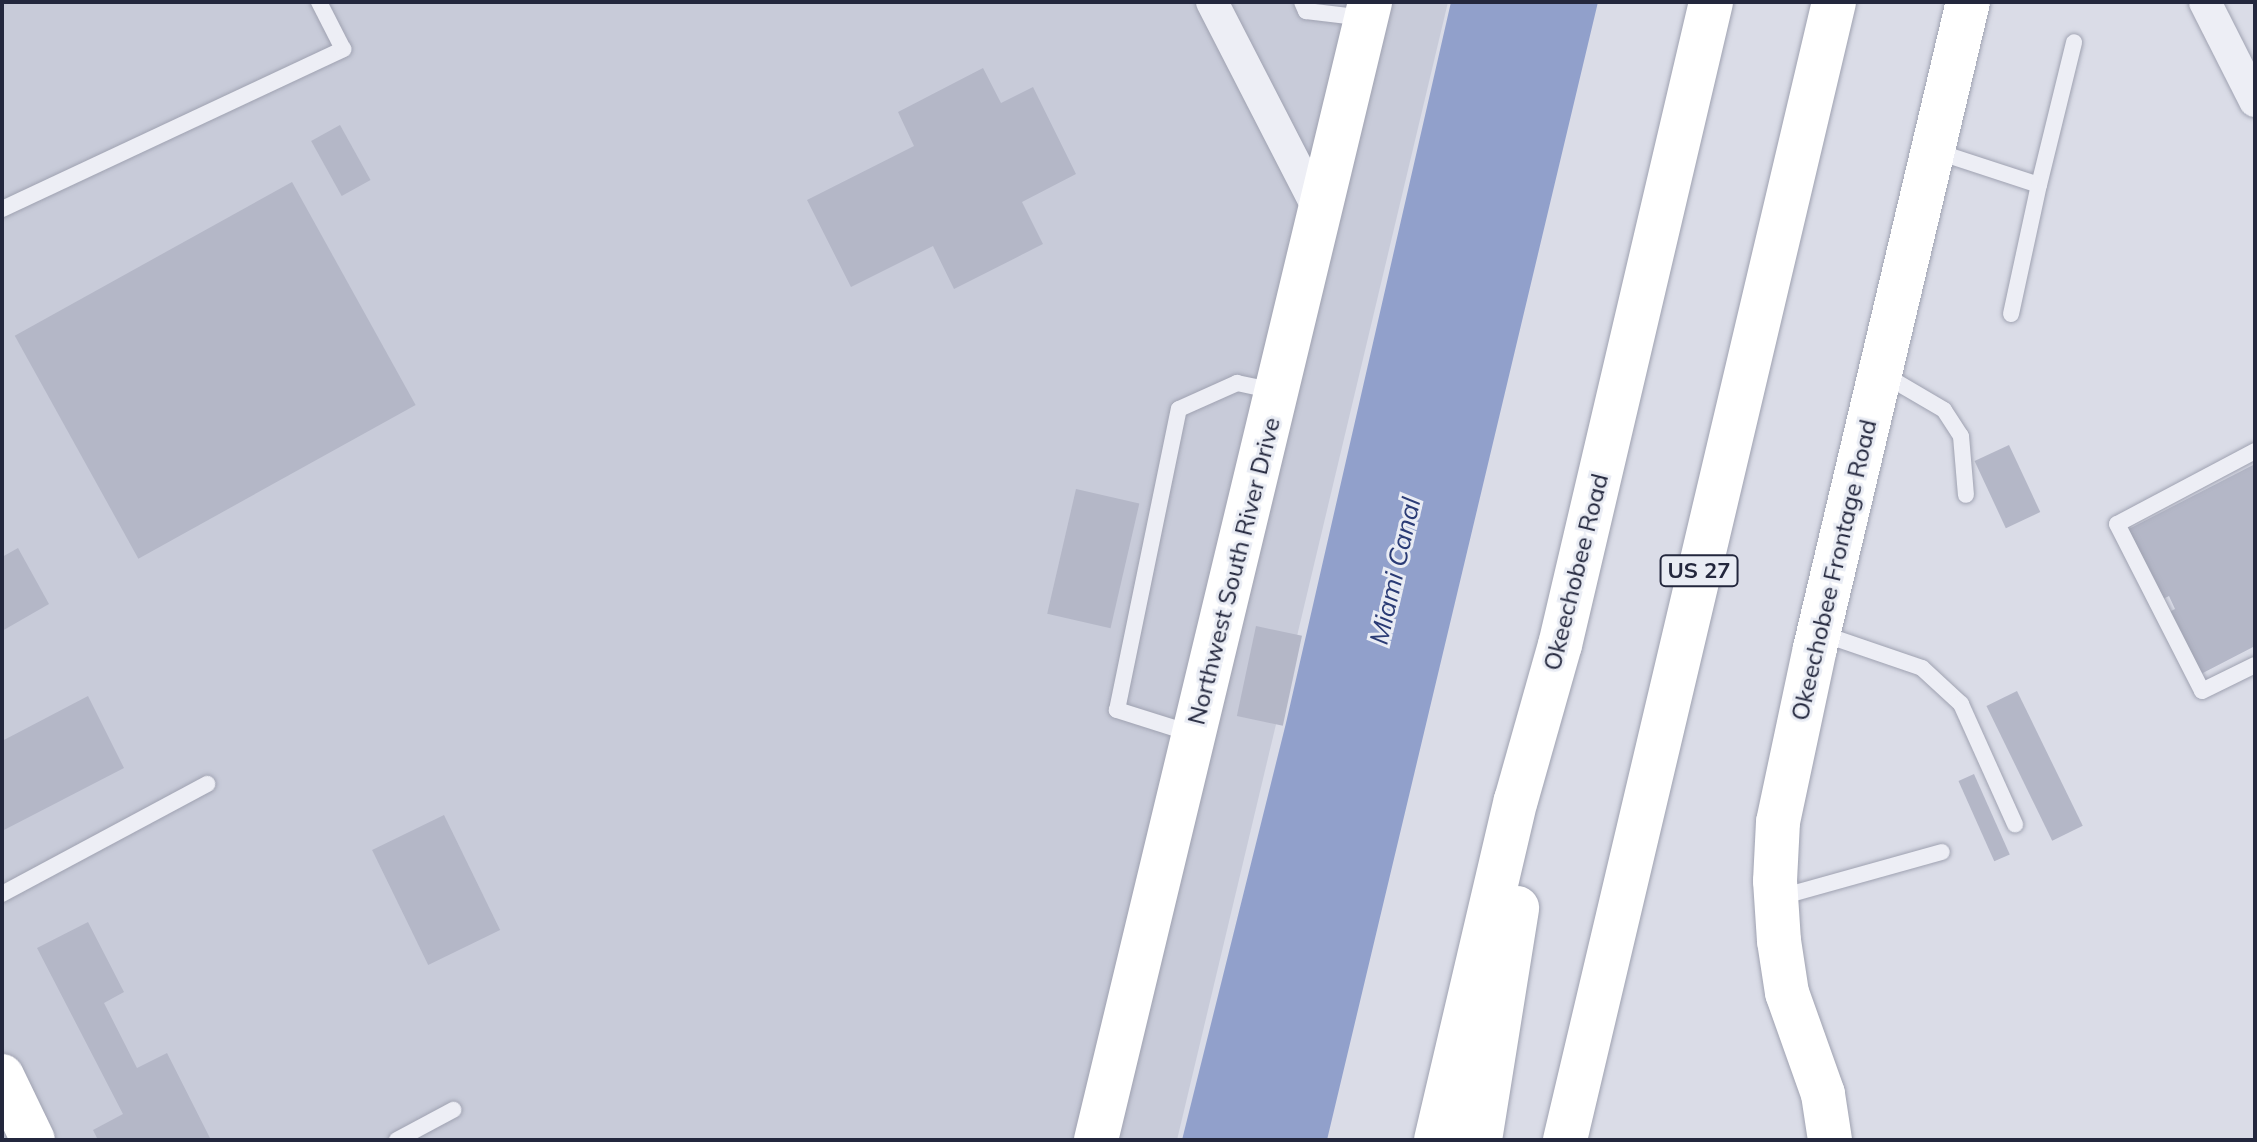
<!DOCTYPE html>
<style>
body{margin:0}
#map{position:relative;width:2257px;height:1142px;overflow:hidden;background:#dadce7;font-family:Mulish,sans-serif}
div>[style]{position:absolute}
.built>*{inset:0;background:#c8cbd9}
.water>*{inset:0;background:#91a0cb}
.building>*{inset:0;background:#b4b7c7;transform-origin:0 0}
.roads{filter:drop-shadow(0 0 2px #9fa2b1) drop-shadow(0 0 2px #9fa2b1)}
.lane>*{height:16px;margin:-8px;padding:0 8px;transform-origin:8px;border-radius:8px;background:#edeef5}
.street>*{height:32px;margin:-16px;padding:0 16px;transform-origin:16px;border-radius:16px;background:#edeef5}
.secondary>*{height:44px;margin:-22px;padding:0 22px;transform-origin:22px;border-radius:22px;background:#fff}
.highway>*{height:44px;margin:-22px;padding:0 22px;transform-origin:22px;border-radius:22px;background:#fff}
span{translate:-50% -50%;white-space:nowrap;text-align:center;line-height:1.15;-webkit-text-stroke:6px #e9ecf4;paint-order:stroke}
.shield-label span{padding:2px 6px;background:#e9ecf4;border:2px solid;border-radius:6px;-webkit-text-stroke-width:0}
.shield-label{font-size:22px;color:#23273d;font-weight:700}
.street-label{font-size:24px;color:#23273d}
.water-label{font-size:26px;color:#2a3b75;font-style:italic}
.frame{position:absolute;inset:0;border:4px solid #23273d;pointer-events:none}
</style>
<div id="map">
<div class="built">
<i style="clip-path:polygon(2px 2px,1448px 2px,1177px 1140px,2px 1140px)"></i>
</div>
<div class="water">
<i style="clip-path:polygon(1451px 2px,1598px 2px,1327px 1140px,1182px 1140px,1286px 723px)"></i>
</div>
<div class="building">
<i style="clip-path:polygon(983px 68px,1001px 103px,1033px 87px,1076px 174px,1022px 202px,1043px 244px,954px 289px,933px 246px,851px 287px,807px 200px,914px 146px,898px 112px)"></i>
<i style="left:340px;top:125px;width:63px;height:33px;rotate:61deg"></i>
<i style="left:292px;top:182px;width:255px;height:317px;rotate:61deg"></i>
<i style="left:2009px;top:445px;width:74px;height:38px;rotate:65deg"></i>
<i style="clip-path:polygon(2255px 464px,2255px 646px,2199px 675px,2167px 613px,2175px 609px,2169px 596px,2159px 601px,2123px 532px)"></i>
<i style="left:1076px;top:489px;width:65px;height:128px;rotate:13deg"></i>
<i style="clip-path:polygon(18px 548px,49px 604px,2px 631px,2px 557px)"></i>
<i style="left:1256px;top:626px;width:47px;height:92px;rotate:12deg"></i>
<i style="left:2017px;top:691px;width:150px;height:34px;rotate:64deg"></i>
<i style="clip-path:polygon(88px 696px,124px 768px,2px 831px,2px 741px)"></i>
<i style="left:1974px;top:774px;width:88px;height:17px;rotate:66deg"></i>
<i style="left:444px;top:815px;width:128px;height:80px;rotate:64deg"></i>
<i style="clip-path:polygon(88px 922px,124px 992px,104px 1003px,137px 1068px,167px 1053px,211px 1140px,98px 1140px,93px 1130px,123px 1114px,37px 948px)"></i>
</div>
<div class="roads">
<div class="lane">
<i style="left:1302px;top:2px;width:10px;rotate:66deg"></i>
<i style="left:1306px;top:11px;width:59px;rotate:6.8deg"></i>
<i style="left:1935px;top:151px;width:109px;rotate:18.1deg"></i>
<i style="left:2039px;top:185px;width:147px;rotate:-76.2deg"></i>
<i style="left:2px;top:209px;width:377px;rotate:-25.1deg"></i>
<i style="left:343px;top:49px;width:53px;rotate:-117.1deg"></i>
<i style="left:2011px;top:314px;width:132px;rotate:-77.8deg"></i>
<i style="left:1881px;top:373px;width:73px;rotate:30.4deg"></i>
<i style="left:1944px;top:410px;width:31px;rotate:57deg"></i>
<i style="left:1961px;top:436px;width:59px;rotate:85.2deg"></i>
<i style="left:2255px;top:451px;width:156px;rotate:152.1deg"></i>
<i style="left:2117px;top:524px;width:187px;rotate:63deg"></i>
<i style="left:2202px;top:691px;width:59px;rotate:-26.1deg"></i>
<i style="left:1820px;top:633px;width:108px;rotate:18.9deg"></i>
<i style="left:1922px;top:668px;width:53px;rotate:42.7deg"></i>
<i style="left:1961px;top:704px;width:132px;rotate:65.8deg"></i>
<i style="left:1193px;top:734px;width:80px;rotate:-162.5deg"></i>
<i style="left:1117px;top:710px;width:307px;rotate:-78.4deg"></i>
<i style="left:1179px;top:409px;width:64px;rotate:-24.1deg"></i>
<i style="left:1237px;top:383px;width:38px;rotate:12deg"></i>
<i style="left:2px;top:894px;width:233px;rotate:-28.2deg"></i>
<i style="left:1777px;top:898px;width:171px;rotate:-15.6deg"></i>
<i style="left:397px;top:1140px;width:64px;rotate:-28.2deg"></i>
</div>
<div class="street">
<i style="left:1212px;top:2px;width:238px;rotate:62.8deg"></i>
<i style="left:2205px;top:2px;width:111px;rotate:63.2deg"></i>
</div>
<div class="secondary">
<i style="left:2px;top:1076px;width:71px;rotate:64.2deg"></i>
<i style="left:1096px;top:1140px;width:1171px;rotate:-76.46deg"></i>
<i style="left:1830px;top:1140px;width:47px;rotate:-98.7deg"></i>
<i style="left:1823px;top:1094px;width:107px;rotate:-109.6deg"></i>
<i style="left:1787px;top:993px;width:53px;rotate:-98.7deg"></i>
<i style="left:1779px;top:941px;width:60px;rotate:-93.8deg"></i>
<i style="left:1775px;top:881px;width:59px;rotate:-87.1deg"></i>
<i style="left:1778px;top:822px;width:178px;rotate:-78deg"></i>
<i style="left:1815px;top:648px;width:664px;rotate:-76.68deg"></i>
</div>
<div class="highway">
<i style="left:1436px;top:1140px;width:349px;rotate:-76.8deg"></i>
<i style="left:1516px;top:800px;width:161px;rotate:-74.2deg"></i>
<i style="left:1560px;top:645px;width:660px;rotate:-76.78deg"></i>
<i style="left:1480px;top:1140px;width:235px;rotate:-80.9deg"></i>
<i style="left:1565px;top:1140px;width:1169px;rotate:-76.7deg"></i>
</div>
</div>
<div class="shield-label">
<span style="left:1699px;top:571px">US 27</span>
</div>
<div class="street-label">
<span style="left:1834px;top:570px;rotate:-77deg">Okeechobee Frontage Road</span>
<span style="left:1234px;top:571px;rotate:-76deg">Northwest South River Drive</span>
<span style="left:1576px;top:572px;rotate:-76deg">Okeechobee Road</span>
</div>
<div class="water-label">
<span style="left:1395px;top:571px;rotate:-77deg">Miami Canal</span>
</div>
<div class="frame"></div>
</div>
